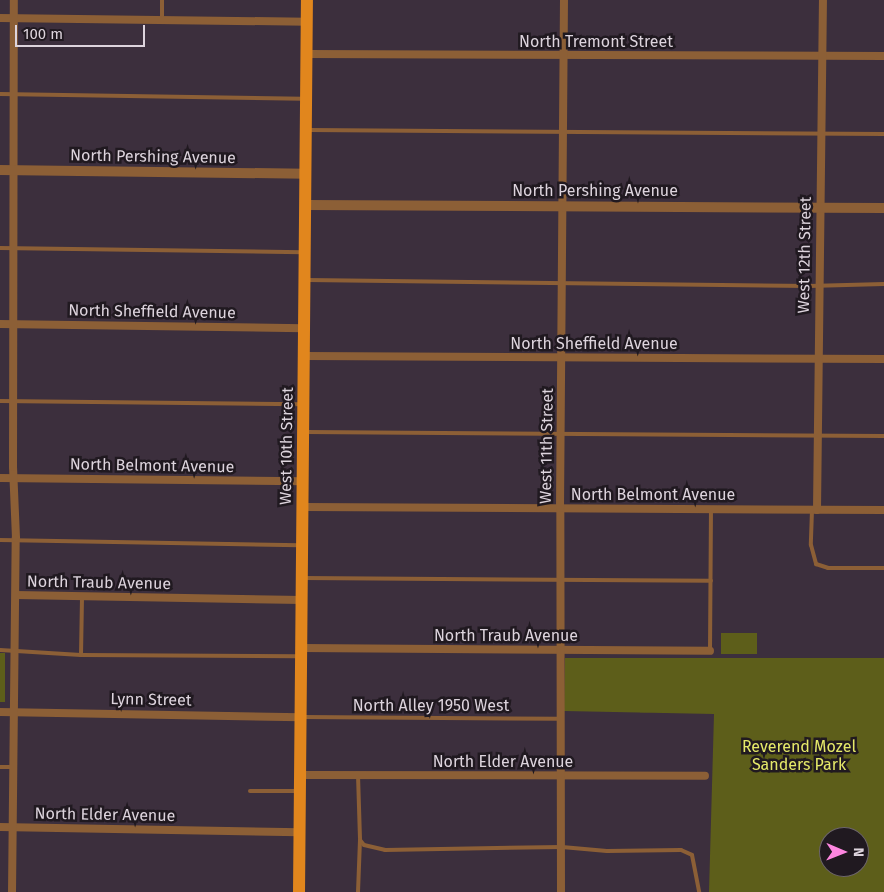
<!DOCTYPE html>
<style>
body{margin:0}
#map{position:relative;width:884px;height:892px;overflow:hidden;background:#3c2f3d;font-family:"Fira Sans",sans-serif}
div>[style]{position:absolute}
.green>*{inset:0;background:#5d5e1a;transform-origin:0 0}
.service>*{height:4px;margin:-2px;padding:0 2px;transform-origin:2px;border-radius:2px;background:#8c5f36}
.minor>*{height:8px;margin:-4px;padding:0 4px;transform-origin:4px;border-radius:4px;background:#8c5f36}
.tertiary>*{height:10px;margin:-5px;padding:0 5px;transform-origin:5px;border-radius:5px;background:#8c5f36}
.primary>*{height:12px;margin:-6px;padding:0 6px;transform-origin:6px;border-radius:6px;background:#e1861d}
span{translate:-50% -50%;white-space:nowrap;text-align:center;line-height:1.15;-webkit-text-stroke:5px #201920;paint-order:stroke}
.street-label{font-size:16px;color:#ddd4dd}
.park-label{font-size:16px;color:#e5e969}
.north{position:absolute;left:819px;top:827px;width:50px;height:50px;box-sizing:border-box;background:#201920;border:1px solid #6c646c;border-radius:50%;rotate:91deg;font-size:14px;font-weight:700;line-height:20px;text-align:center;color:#ddd4dd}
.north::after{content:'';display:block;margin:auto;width:18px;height:22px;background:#fe86e0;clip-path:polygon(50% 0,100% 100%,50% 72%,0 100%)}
.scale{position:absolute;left:15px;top:25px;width:130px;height:22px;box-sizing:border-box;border:2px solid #ddd4dd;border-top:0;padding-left:6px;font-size:15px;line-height:18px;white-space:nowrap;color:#ddd4dd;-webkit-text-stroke:4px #201920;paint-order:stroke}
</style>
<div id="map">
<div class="green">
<i style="left:721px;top:633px;width:36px;height:21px"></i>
<i style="left:0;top:653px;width:5px;height:49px"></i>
<i style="clip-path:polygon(evenodd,565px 658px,884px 658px,884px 892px,709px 892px,714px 714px,564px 711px,565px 658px,829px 837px,859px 837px,859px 867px,829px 867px,829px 837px)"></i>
</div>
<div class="service">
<i style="left:162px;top:20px;width:20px;rotate:-90deg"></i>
<i style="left:0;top:94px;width:303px;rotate:0.9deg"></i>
<i style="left:309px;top:130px;width:575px;rotate:0.4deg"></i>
<i style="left:0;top:248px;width:303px;rotate:0.8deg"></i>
<i style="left:307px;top:280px;width:502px;rotate:0.68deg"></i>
<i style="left:809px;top:286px;width:75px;rotate:-1.5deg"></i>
<i style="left:0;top:401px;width:300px;rotate:0.6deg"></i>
<i style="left:306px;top:432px;width:578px;rotate:0.4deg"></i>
<i style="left:812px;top:510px;width:35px;rotate:92deg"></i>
<i style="left:811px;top:545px;width:20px;rotate:75deg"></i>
<i style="left:816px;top:564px;width:13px;rotate:18deg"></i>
<i style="left:828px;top:568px;width:56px"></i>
<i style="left:0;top:540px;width:300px;rotate:1deg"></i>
<i style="left:303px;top:578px;width:408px;rotate:0.4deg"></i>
<i style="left:0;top:650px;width:81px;rotate:3.5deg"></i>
<i style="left:81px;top:655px;width:218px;rotate:0.3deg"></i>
<i style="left:710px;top:651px;width:142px;rotate:-89.6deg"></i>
<i style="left:81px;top:655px;width:57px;rotate:-89deg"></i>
<i style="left:303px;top:717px;width:257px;rotate:0.4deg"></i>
<i style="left:0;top:767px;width:12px"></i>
<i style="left:358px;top:775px;width:65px;rotate:88.2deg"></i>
<i style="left:360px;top:840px;width:6px;rotate:51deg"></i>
<i style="left:364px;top:845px;width:22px;rotate:13deg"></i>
<i style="left:385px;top:850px;width:177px;rotate:-1deg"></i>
<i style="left:562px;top:847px;width:45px;rotate:5.1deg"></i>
<i style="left:607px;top:851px;width:74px;rotate:-0.8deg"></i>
<i style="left:681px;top:850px;width:12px;rotate:24deg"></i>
<i style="left:692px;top:855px;width:38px;rotate:79deg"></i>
<i style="left:250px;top:791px;width:48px"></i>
<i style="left:358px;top:892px;width:52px;rotate:-87.8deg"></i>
</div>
<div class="minor">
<i style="left:0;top:18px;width:307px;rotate:0.7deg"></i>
<i style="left:307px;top:54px;width:577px;rotate:0.2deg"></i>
<i style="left:0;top:324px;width:304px;rotate:0.8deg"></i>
<i style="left:304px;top:356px;width:580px;rotate:0.3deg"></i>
<i style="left:0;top:478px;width:303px;rotate:0.6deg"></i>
<i style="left:303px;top:507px;width:581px;rotate:0.3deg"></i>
<i style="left:817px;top:510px;width:510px;rotate:-89.33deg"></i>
<i style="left:16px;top:595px;width:286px;rotate:1deg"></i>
<i style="left:302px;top:648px;width:408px;rotate:0.4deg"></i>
<i style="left:0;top:712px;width:301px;rotate:1deg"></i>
<i style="left:300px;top:775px;width:405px;rotate:0.1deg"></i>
<i style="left:0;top:827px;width:300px;rotate:1deg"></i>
<i style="left:12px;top:892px;width:354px;rotate:-89.4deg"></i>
<i style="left:16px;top:538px;width:71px;rotate:-92.4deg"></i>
<i style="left:13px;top:467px;width:467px;rotate:-89.9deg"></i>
<i style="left:561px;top:892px;width:384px;rotate:-90.1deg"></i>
<i style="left:560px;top:508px;width:508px;rotate:-89.55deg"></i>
</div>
<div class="tertiary">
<i style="left:0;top:170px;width:306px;rotate:0.7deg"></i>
<i style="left:306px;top:205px;width:578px;rotate:0.3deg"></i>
</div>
<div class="primary">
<i style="left:299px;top:892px;width:892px;rotate:-89.49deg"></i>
</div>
<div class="street-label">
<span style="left:596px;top:42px">North Tremont Street</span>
<span style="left:153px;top:157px;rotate:1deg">North Pershing Avenue</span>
<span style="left:595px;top:191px">North Pershing Avenue</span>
<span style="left:805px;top:255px;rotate:-89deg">West 12th Street</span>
<span style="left:152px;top:312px;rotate:1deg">North Sheffield Avenue</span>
<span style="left:594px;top:344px">North Sheffield Avenue</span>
<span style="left:287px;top:446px;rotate:-89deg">West 10th Street</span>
<span style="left:547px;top:446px;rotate:-89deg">West 11th Street</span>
<span style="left:152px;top:466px;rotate:1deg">North Belmont Avenue</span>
<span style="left:653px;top:495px">North Belmont Avenue</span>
<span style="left:99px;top:583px;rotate:1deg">North Traub Avenue</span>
<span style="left:506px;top:636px">North Traub Avenue</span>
<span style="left:151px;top:700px;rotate:1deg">Lynn Street</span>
<span style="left:431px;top:706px">North Alley 1950 West</span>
<span style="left:503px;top:762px">North Elder Avenue</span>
<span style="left:105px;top:815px;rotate:1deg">North Elder Avenue</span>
</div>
<div class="park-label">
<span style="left:799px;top:756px">Reverend Mozel<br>Sanders Park</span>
</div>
<div class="north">N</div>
<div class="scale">100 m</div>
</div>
